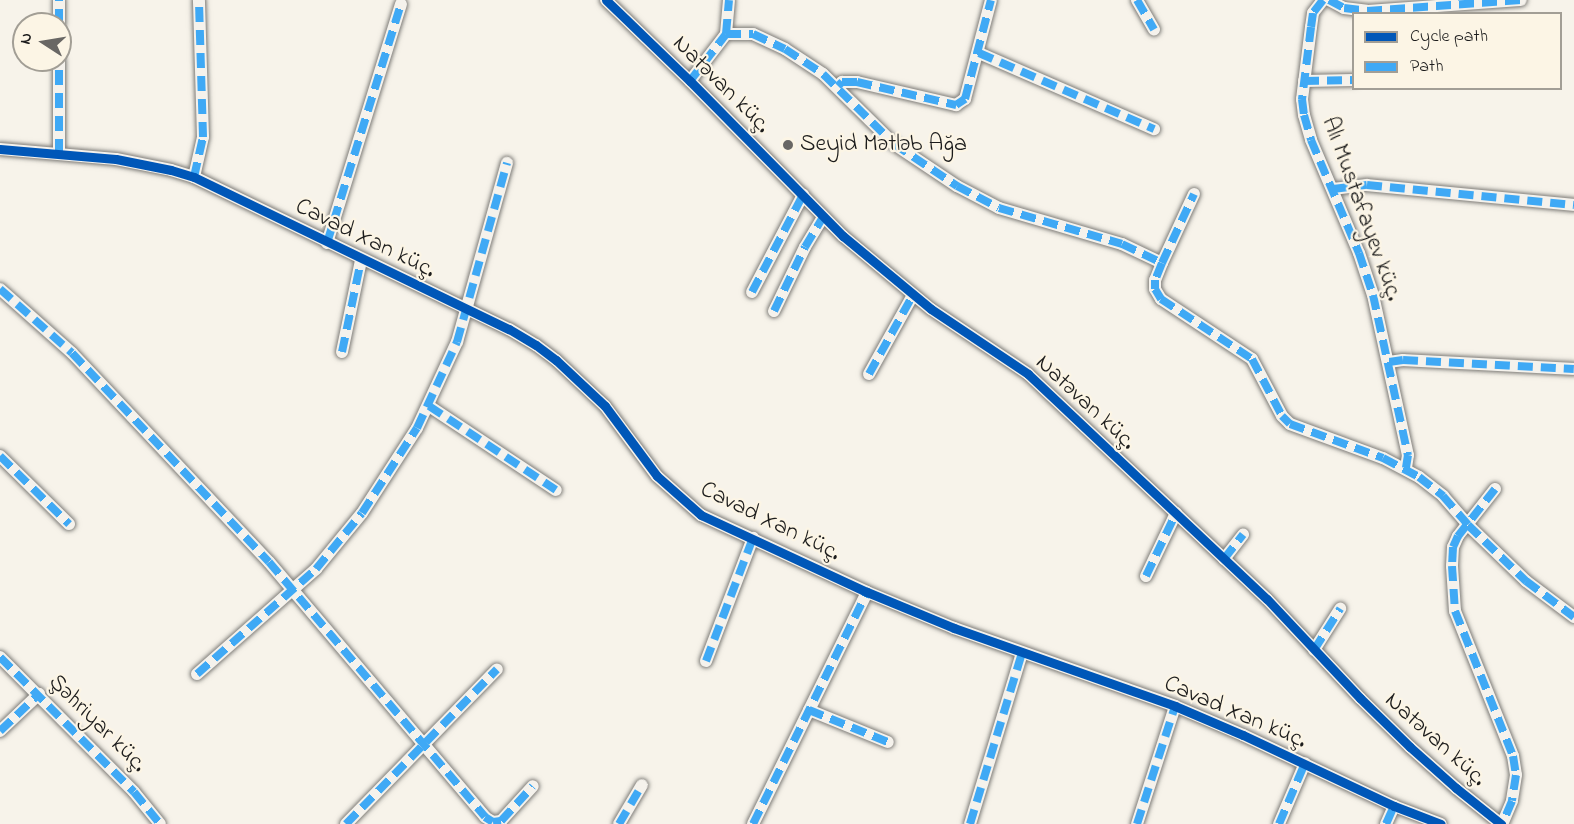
<!DOCTYPE html>
<meta charset="utf-8">
<style>
body{margin:0}
#map{position:relative;width:1574px;height:824px;overflow:hidden;background:#f7f3ea;font-family:"Indie Flower",sans-serif}
div>[style]{position:absolute}
.roads{filter:drop-shadow(0 0 2px #7f7d79) drop-shadow(0 0 2px #7f7d79)}
.minor>*{height:12px;margin:-6px;padding:0 6px;transform-origin:6px;border-radius:6px;background:#f5f2ec}
.quiet>*{height:8px;margin-top:-4px;transform-origin:0;background:repeating-linear-gradient(90deg,#3fa9f5 0 15px,transparent 0 23px)}
.cycleway>*{height:9px;margin:-4.5px;padding:0 4.5px;transform-origin:4.5px;border-radius:4.5px;background:#0057b8}
.dots>*{width:16px;height:16px;translate:-50% -50%;box-sizing:border-box;border:3px solid #fcf5e5;border-radius:50%}
span{translate:-50% -50%;white-space:nowrap;text-align:center;line-height:1.15;-webkit-text-stroke:4.5px #fcf5e5;paint-order:stroke}
.street-label{font-size:24px;color:#1c1c1c}
.poi-label{font-size:24px;color:#1c1c1c}
.left{translate:0 -50%;text-align:left}
.legend{position:absolute;left:1352px;top:12px;width:210px;height:78px;box-sizing:border-box;background:#fcf5e5;border:2px solid #a29e95;margin:0;padding:8px 10px;list-style:none;font-size:18px;color:#1c1c1c}
.legend li{display:flex;align-items:center;gap:12px;height:30px}
.legend b{width:30px;border:2px solid #a29e95}
.north{position:absolute;left:12px;top:12px;width:60px;height:60px;box-sizing:border-box;background:#fcf5e5;border:2px solid #a29e95;border-radius:50%;rotate:282deg;font-size:16px;font-weight:700;line-height:24px;text-align:center;color:#1c1c1c}
.north::after{content:'';display:block;margin:auto;width:21px;height:27px;background:#696764;clip-path:polygon(50% 0,100% 100%,50% 72%,0 100%)}
</style>
<div id="map">
<div class="roads">
<div class="minor">
<i style="left:606px;top:0;width:117px;rotate:44deg"></i>
<i style="left:690px;top:81px;width:218px;rotate:45.4deg"></i>
<i style="left:843px;top:236px;width:114px;rotate:39.7deg"></i>
<i style="left:931px;top:309px;width:117px;rotate:33.8deg"></i>
<i style="left:1028px;top:374px;width:328px;rotate:43.3deg"></i>
<i style="left:1267px;top:599px;width:136px;rotate:46.8deg"></i>
<i style="left:1360px;top:698px;width:70px;rotate:44.4deg"></i>
<i style="left:1410px;top:747px;width:62px;rotate:41.7deg"></i>
<i style="left:1456px;top:788px;width:58px;rotate:38.7deg"></i>
<i style="left:1137px;top:0;width:34px;rotate:60deg"></i>
<i style="left:1323px;top:0;width:16px;rotate:128deg"></i>
<i style="left:1313px;top:13px;width:14px;rotate:98deg"></i>
<i style="left:1311px;top:27px;width:73px;rotate:97.1deg"></i>
<i style="left:1302px;top:99px;width:16px;rotate:83deg"></i>
<i style="left:1304px;top:115px;width:26px;rotate:74deg"></i>
<i style="left:1311px;top:140px;width:123px;rotate:67deg"></i>
<i style="left:1359px;top:253px;width:44px;rotate:71.6deg"></i>
<i style="left:1373px;top:295px;width:164px;rotate:77.7deg"></i>
<i style="left:1408px;top:455px;width:13px;rotate:99deg"></i>
<i style="left:1329px;top:0;width:17px;rotate:28deg"></i>
<i style="left:1344px;top:8px;width:23px;rotate:7deg"></i>
<i style="left:1367px;top:11px;width:154px;rotate:-4.1deg"></i>
<i style="left:59px;top:24px;width:24px;rotate:-90deg"></i>
<i style="left:726px;top:34px;width:34px;rotate:-85deg"></i>
<i style="left:979px;top:53px;width:191px;rotate:23.5deg"></i>
<i style="left:690px;top:81px;width:59px;rotate:-52.5deg"></i>
<i style="left:726px;top:34px;width:27px"></i>
<i style="left:753px;top:34px;width:35px;rotate:25deg"></i>
<i style="left:785px;top:49px;width:45px;rotate:33.3deg"></i>
<i style="left:823px;top:74px;width:100px;rotate:44.6deg"></i>
<i style="left:894px;top:144px;width:76px;rotate:33.7deg"></i>
<i style="left:957px;top:186px;width:47px;rotate:27.6deg"></i>
<i style="left:999px;top:208px;width:128px;rotate:16.3deg"></i>
<i style="left:1122px;top:244px;width:44px;rotate:25.4deg"></i>
<i style="left:1162px;top:263px;width:18px;rotate:112deg"></i>
<i style="left:1155px;top:280px;width:9px;rotate:90deg"></i>
<i style="left:1155px;top:289px;width:12px;rotate:59deg"></i>
<i style="left:1161px;top:299px;width:109px;rotate:33.4deg"></i>
<i style="left:1252px;top:359px;width:64px;rotate:62.2deg"></i>
<i style="left:1282px;top:416px;width:11px;rotate:45deg"></i>
<i style="left:1290px;top:424px;width:99px;rotate:20.1deg"></i>
<i style="left:1383px;top:458px;width:41px;rotate:27.8deg"></i>
<i style="left:1419px;top:477px;width:31px;rotate:38deg"></i>
<i style="left:1443px;top:496px;width:38px;rotate:49deg"></i>
<i style="left:1468px;top:525px;width:81px;rotate:44deg"></i>
<i style="left:1526px;top:581px;width:60px;rotate:36.9deg"></i>
<i style="left:1304px;top:81px;width:50px;rotate:-1.1deg"></i>
<i style="left:838px;top:86px;width:6px;rotate:-45deg"></i>
<i style="left:842px;top:82px;width:15px"></i>
<i style="left:857px;top:82px;width:102px;rotate:13.1deg"></i>
<i style="left:956px;top:105px;width:11px;rotate:-34deg"></i>
<i style="left:965px;top:99px;width:102px;rotate:-75.3deg"></i>
<i style="left:0;top:149px;width:116px;rotate:4.9deg"></i>
<i style="left:116px;top:159px;width:56px;rotate:11.3deg"></i>
<i style="left:171px;top:170px;width:24px;rotate:17deg"></i>
<i style="left:194px;top:177px;width:350px;rotate:25.8deg"></i>
<i style="left:509px;top:329px;width:31px;rotate:31deg"></i>
<i style="left:536px;top:345px;width:25px;rotate:37deg"></i>
<i style="left:556px;top:360px;width:67px;rotate:43.2deg"></i>
<i style="left:605px;top:406px;width:87px;rotate:53.4deg"></i>
<i style="left:657px;top:476px;width:59px;rotate:41.6deg"></i>
<i style="left:701px;top:515px;width:183px;rotate:24.9deg"></i>
<i style="left:867px;top:592px;width:94px;rotate:22.5deg"></i>
<i style="left:954px;top:628px;width:234px;rotate:19.4deg"></i>
<i style="left:1175px;top:706px;width:74px;rotate:23.1deg"></i>
<i style="left:1243px;top:735px;width:167px;rotate:25.2deg"></i>
<i style="left:1394px;top:806px;width:50px;rotate:21deg"></i>
<i style="left:59px;top:154px;width:94px;rotate:-90deg"></i>
<i style="left:194px;top:177px;width:41px;rotate:-77.3deg"></i>
<i style="left:203px;top:137px;width:137px;rotate:-91.7deg"></i>
<i style="left:1333px;top:189px;width:34px;rotate:-7deg"></i>
<i style="left:1367px;top:185px;width:208px;rotate:5.5deg"></i>
<i style="left:327px;top:243px;width:250px;rotate:-72.8deg"></i>
<i style="left:1162px;top:263px;width:76px;rotate:-65.1deg"></i>
<i style="left:0;top:289px;width:96px;rotate:41.6deg"></i>
<i style="left:72px;top:353px;width:287px;rotate:46.7deg"></i>
<i style="left:269px;top:562px;width:334px;rotate:49.7deg"></i>
<i style="left:485px;top:817px;width:9px;rotate:32deg"></i>
<i style="left:493px;top:822px;width:8px;rotate:-7deg"></i>
<i style="left:501px;top:821px;width:47px;rotate:-47.6deg"></i>
<i style="left:752px;top:292px;width:110px;rotate:-62.3deg"></i>
<i style="left:774px;top:311px;width:71px;rotate:-64.2deg"></i>
<i style="left:805px;top:247px;width:35px;rotate:-59deg"></i>
<i style="left:342px;top:352px;width:94px;rotate:-78.3deg"></i>
<i style="left:1389px;top:362px;width:14px;rotate:-8deg"></i>
<i style="left:1403px;top:360px;width:171px;rotate:3deg"></i>
<i style="left:869px;top:374px;width:90px;rotate:-60.9deg"></i>
<i style="left:429px;top:406px;width:152px;rotate:33.5deg"></i>
<i style="left:0;top:456px;width:97px;rotate:44.6deg"></i>
<i style="left:1495px;top:489px;width:60px;rotate:128.2deg"></i>
<i style="left:1458px;top:536px;width:12px;rotate:114deg"></i>
<i style="left:1453px;top:547px;width:19px;rotate:93deg"></i>
<i style="left:1452px;top:566px;width:45px;rotate:86.2deg"></i>
<i style="left:1455px;top:611px;width:156px;rotate:68.2deg"></i>
<i style="left:1513px;top:756px;width:19px;rotate:81deg"></i>
<i style="left:1516px;top:775px;width:26px;rotate:99deg"></i>
<i style="left:1512px;top:801px;width:25px;rotate:113deg"></i>
<i style="left:1224px;top:559px;width:31px;rotate:-52deg"></i>
<i style="left:1146px;top:576px;width:70px;rotate:-64.5deg"></i>
<i style="left:1314px;top:650px;width:49px;rotate:-57.6deg"></i>
<i style="left:0;top:657px;width:190px;rotate:45.2deg"></i>
<i style="left:134px;top:792px;width:41px;rotate:50.9deg"></i>
<i style="left:706px;top:661px;width:132px;rotate:-69.1deg"></i>
<i style="left:197px;top:674px;width:159px;rotate:-41.4deg"></i>
<i style="left:316px;top:569px;width:72px;rotate:-50.6deg"></i>
<i style="left:362px;top:513px;width:101px;rotate:-57.1deg"></i>
<i style="left:417px;top:428px;width:95px;rotate:-65.1deg"></i>
<i style="left:457px;top:342px;width:186px;rotate:-74.4deg"></i>
<i style="left:809px;top:710px;width:85px;rotate:22.1deg"></i>
<i style="left:0;top:731px;width:54px;rotate:-43.5deg"></i>
<i style="left:346px;top:824px;width:216px;rotate:-45.7deg"></i>
<i style="left:619px;top:824px;width:45px;rotate:-59.5deg"></i>
<i style="left:753px;top:824px;width:258px;rotate:-63.8deg"></i>
<i style="left:970px;top:824px;width:179px;rotate:-73.1deg"></i>
<i style="left:1137px;top:824px;width:124px;rotate:-72.1deg"></i>
<i style="left:1279px;top:824px;width:66px;rotate:-66.9deg"></i>
<i style="left:1386px;top:824px;width:20px;rotate:-66deg"></i>
</div>
</div>
<div class="quiet">
<i style="left:1137px;top:0;width:34px;rotate:60deg"></i>
<i style="left:1323px;top:0;width:16px;rotate:128deg"></i>
<i style="left:1313px;top:13px;width:14px;rotate:98deg"></i>
<i style="left:1311px;top:27px;width:73px;rotate:97.1deg"></i>
<i style="left:1302px;top:99px;width:16px;rotate:83deg"></i>
<i style="left:1304px;top:115px;width:26px;rotate:74deg"></i>
<i style="left:1311px;top:140px;width:123px;rotate:67deg"></i>
<i style="left:1359px;top:253px;width:44px;rotate:71.6deg"></i>
<i style="left:1373px;top:295px;width:164px;rotate:77.7deg"></i>
<i style="left:1408px;top:455px;width:13px;rotate:99deg"></i>
<i style="left:1329px;top:0;width:17px;rotate:28deg"></i>
<i style="left:1344px;top:8px;width:23px;rotate:7deg"></i>
<i style="left:1367px;top:11px;width:154px;rotate:-4.1deg"></i>
<i style="left:59px;top:24px;width:24px;rotate:-90deg"></i>
<i style="left:726px;top:34px;width:34px;rotate:-85deg"></i>
<i style="left:979px;top:53px;width:191px;rotate:23.5deg"></i>
<i style="left:690px;top:81px;width:59px;rotate:-52.5deg"></i>
<i style="left:726px;top:34px;width:27px"></i>
<i style="left:753px;top:34px;width:35px;rotate:25deg"></i>
<i style="left:785px;top:49px;width:45px;rotate:33.3deg"></i>
<i style="left:823px;top:74px;width:100px;rotate:44.6deg"></i>
<i style="left:894px;top:144px;width:76px;rotate:33.7deg"></i>
<i style="left:957px;top:186px;width:47px;rotate:27.6deg"></i>
<i style="left:999px;top:208px;width:128px;rotate:16.3deg"></i>
<i style="left:1122px;top:244px;width:44px;rotate:25.4deg"></i>
<i style="left:1162px;top:263px;width:18px;rotate:112deg"></i>
<i style="left:1155px;top:280px;width:9px;rotate:90deg"></i>
<i style="left:1155px;top:289px;width:12px;rotate:59deg"></i>
<i style="left:1161px;top:299px;width:109px;rotate:33.4deg"></i>
<i style="left:1252px;top:359px;width:64px;rotate:62.2deg"></i>
<i style="left:1282px;top:416px;width:11px;rotate:45deg"></i>
<i style="left:1290px;top:424px;width:99px;rotate:20.1deg"></i>
<i style="left:1383px;top:458px;width:41px;rotate:27.8deg"></i>
<i style="left:1419px;top:477px;width:31px;rotate:38deg"></i>
<i style="left:1443px;top:496px;width:38px;rotate:49deg"></i>
<i style="left:1468px;top:525px;width:81px;rotate:44deg"></i>
<i style="left:1526px;top:581px;width:60px;rotate:36.9deg"></i>
<i style="left:1304px;top:81px;width:50px;rotate:-1.1deg"></i>
<i style="left:838px;top:86px;width:6px;rotate:-45deg"></i>
<i style="left:842px;top:82px;width:15px"></i>
<i style="left:857px;top:82px;width:102px;rotate:13.1deg"></i>
<i style="left:956px;top:105px;width:11px;rotate:-34deg"></i>
<i style="left:965px;top:99px;width:102px;rotate:-75.3deg"></i>
<i style="left:59px;top:154px;width:94px;rotate:-90deg"></i>
<i style="left:194px;top:177px;width:41px;rotate:-77.3deg"></i>
<i style="left:203px;top:137px;width:137px;rotate:-91.7deg"></i>
<i style="left:1333px;top:189px;width:34px;rotate:-7deg"></i>
<i style="left:1367px;top:185px;width:208px;rotate:5.5deg"></i>
<i style="left:327px;top:243px;width:250px;rotate:-72.8deg"></i>
<i style="left:1162px;top:263px;width:76px;rotate:-65.1deg"></i>
<i style="left:0;top:289px;width:96px;rotate:41.6deg"></i>
<i style="left:72px;top:353px;width:287px;rotate:46.7deg"></i>
<i style="left:269px;top:562px;width:334px;rotate:49.7deg"></i>
<i style="left:485px;top:817px;width:9px;rotate:32deg"></i>
<i style="left:493px;top:822px;width:8px;rotate:-7deg"></i>
<i style="left:501px;top:821px;width:47px;rotate:-47.6deg"></i>
<i style="left:752px;top:292px;width:110px;rotate:-62.3deg"></i>
<i style="left:774px;top:311px;width:71px;rotate:-64.2deg"></i>
<i style="left:805px;top:247px;width:35px;rotate:-59deg"></i>
<i style="left:342px;top:352px;width:94px;rotate:-78.3deg"></i>
<i style="left:1389px;top:362px;width:14px;rotate:-8deg"></i>
<i style="left:1403px;top:360px;width:171px;rotate:3deg"></i>
<i style="left:869px;top:374px;width:90px;rotate:-60.9deg"></i>
<i style="left:429px;top:406px;width:152px;rotate:33.5deg"></i>
<i style="left:0;top:456px;width:97px;rotate:44.6deg"></i>
<i style="left:1495px;top:489px;width:60px;rotate:128.2deg"></i>
<i style="left:1458px;top:536px;width:12px;rotate:114deg"></i>
<i style="left:1453px;top:547px;width:19px;rotate:93deg"></i>
<i style="left:1452px;top:566px;width:45px;rotate:86.2deg"></i>
<i style="left:1455px;top:611px;width:156px;rotate:68.2deg"></i>
<i style="left:1513px;top:756px;width:19px;rotate:81deg"></i>
<i style="left:1516px;top:775px;width:26px;rotate:99deg"></i>
<i style="left:1512px;top:801px;width:25px;rotate:113deg"></i>
<i style="left:1224px;top:559px;width:31px;rotate:-52deg"></i>
<i style="left:1146px;top:576px;width:70px;rotate:-64.5deg"></i>
<i style="left:1314px;top:650px;width:49px;rotate:-57.6deg"></i>
<i style="left:0;top:657px;width:190px;rotate:45.2deg"></i>
<i style="left:134px;top:792px;width:41px;rotate:50.9deg"></i>
<i style="left:706px;top:661px;width:132px;rotate:-69.1deg"></i>
<i style="left:197px;top:674px;width:159px;rotate:-41.4deg"></i>
<i style="left:316px;top:569px;width:72px;rotate:-50.6deg"></i>
<i style="left:362px;top:513px;width:101px;rotate:-57.1deg"></i>
<i style="left:417px;top:428px;width:95px;rotate:-65.1deg"></i>
<i style="left:457px;top:342px;width:186px;rotate:-74.4deg"></i>
<i style="left:809px;top:710px;width:85px;rotate:22.1deg"></i>
<i style="left:0;top:731px;width:54px;rotate:-43.5deg"></i>
<i style="left:346px;top:824px;width:216px;rotate:-45.7deg"></i>
<i style="left:619px;top:824px;width:45px;rotate:-59.5deg"></i>
<i style="left:753px;top:824px;width:258px;rotate:-63.8deg"></i>
<i style="left:970px;top:824px;width:179px;rotate:-73.1deg"></i>
<i style="left:1137px;top:824px;width:124px;rotate:-72.1deg"></i>
<i style="left:1279px;top:824px;width:66px;rotate:-66.9deg"></i>
<i style="left:1386px;top:824px;width:20px;rotate:-66deg"></i>
</div>
<div class="cycleway">
<i style="left:606px;top:0;width:117px;rotate:44deg"></i>
<i style="left:690px;top:81px;width:218px;rotate:45.4deg"></i>
<i style="left:843px;top:236px;width:114px;rotate:39.7deg"></i>
<i style="left:931px;top:309px;width:117px;rotate:33.8deg"></i>
<i style="left:1028px;top:374px;width:328px;rotate:43.3deg"></i>
<i style="left:1267px;top:599px;width:136px;rotate:46.8deg"></i>
<i style="left:1360px;top:698px;width:70px;rotate:44.4deg"></i>
<i style="left:1410px;top:747px;width:62px;rotate:41.7deg"></i>
<i style="left:1456px;top:788px;width:58px;rotate:38.7deg"></i>
<i style="left:0;top:149px;width:116px;rotate:4.9deg"></i>
<i style="left:116px;top:159px;width:56px;rotate:11.3deg"></i>
<i style="left:171px;top:170px;width:24px;rotate:17deg"></i>
<i style="left:194px;top:177px;width:350px;rotate:25.8deg"></i>
<i style="left:509px;top:329px;width:31px;rotate:31deg"></i>
<i style="left:536px;top:345px;width:25px;rotate:37deg"></i>
<i style="left:556px;top:360px;width:67px;rotate:43.2deg"></i>
<i style="left:605px;top:406px;width:87px;rotate:53.4deg"></i>
<i style="left:657px;top:476px;width:59px;rotate:41.6deg"></i>
<i style="left:701px;top:515px;width:183px;rotate:24.9deg"></i>
<i style="left:867px;top:592px;width:94px;rotate:22.5deg"></i>
<i style="left:954px;top:628px;width:234px;rotate:19.4deg"></i>
<i style="left:1175px;top:706px;width:74px;rotate:23.1deg"></i>
<i style="left:1243px;top:735px;width:167px;rotate:25.2deg"></i>
<i style="left:1394px;top:806px;width:50px;rotate:21deg"></i>
</div>
<div class="dots">
<i style="left:788px;top:145px;background:#696764"></i>
</div>
<div class="street-label">
<span style="left:721px;top:85px;rotate:45deg">Natəvan küç.</span>
<span style="left:1361px;top:209px;rotate:70deg">Alı Mustafayev küç.</span>
<span style="left:365px;top:239px;rotate:26deg">Cavad Xan küç.</span>
<span style="left:1085px;top:403px;rotate:43deg">Natəvan küç.</span>
<span style="left:770px;top:522px;rotate:26deg">Cavad Xan küç.</span>
<span style="left:1235px;top:713px;rotate:23deg">Cavad Xan küç.</span>
<span style="left:97px;top:724px;rotate:45deg">Şəhriyar küç.</span>
<span style="left:1435px;top:740px;rotate:42deg">Natəvan küç.</span>
</div>
<div class="poi-label">
<span class="left" style="left:800px;top:145px">Seyid Mətləb Ağa</span>
</div>
<ul class="legend">
<li><b style="height:8px;background:#0057b8"></b>Cycle path</li>
<li><b style="height:8px;background:#3fa9f5"></b>Path</li>
</ul>
<div class="north">N</div>
</div>
